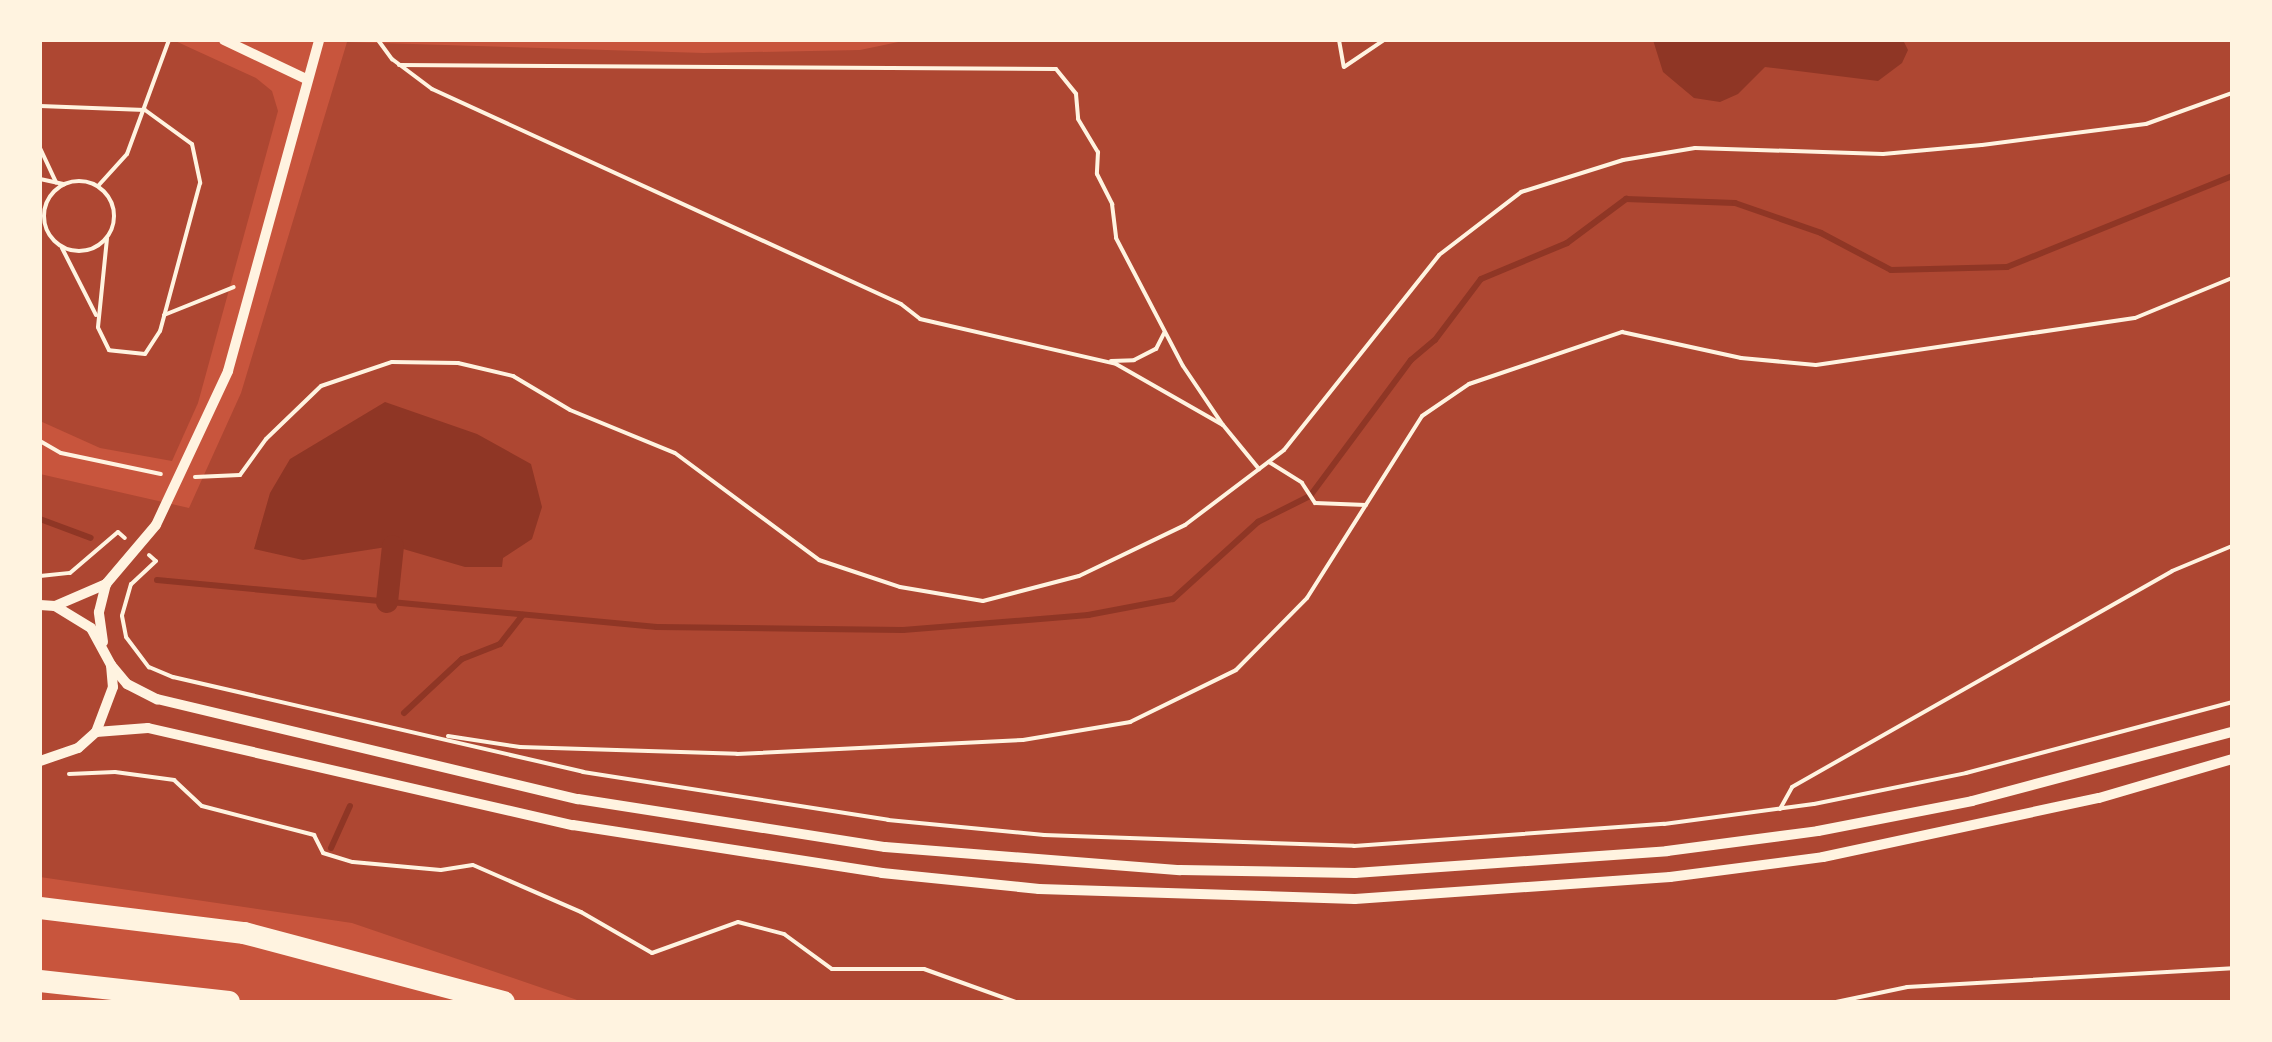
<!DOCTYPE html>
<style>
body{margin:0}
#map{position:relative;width:2272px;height:1042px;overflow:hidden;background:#c8553d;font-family:"IBM Plex Sans",sans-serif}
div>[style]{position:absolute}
.green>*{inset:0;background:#ae4732}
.water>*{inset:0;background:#8f3625}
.stream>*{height:6px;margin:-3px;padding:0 3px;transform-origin:3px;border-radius:3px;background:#8f3625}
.canal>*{height:22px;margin:-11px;padding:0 11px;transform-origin:11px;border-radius:11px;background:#8f3625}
.path>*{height:4px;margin:-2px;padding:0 2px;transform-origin:2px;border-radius:2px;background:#fff3e0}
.path>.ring{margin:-2px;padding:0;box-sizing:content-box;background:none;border:4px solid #fff3e0;border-radius:50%}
.minor>*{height:10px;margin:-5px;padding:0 5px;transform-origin:5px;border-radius:5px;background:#fff3e0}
.motorway>*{height:22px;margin:-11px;padding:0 11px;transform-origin:11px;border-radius:11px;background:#fff3e0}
span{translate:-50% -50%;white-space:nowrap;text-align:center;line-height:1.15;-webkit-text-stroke:10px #fff3e0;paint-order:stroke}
.frame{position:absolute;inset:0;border:42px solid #fff3e0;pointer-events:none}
</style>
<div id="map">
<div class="green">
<i style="clip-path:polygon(40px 40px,173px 40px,256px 78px,272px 91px,278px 111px,198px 403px,172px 461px,100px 448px,40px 421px)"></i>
<i style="clip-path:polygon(908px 40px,2232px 40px,2232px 1002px,583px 1002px,352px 923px,40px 877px,40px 474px,189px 508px,241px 393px,347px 42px,704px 53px,860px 50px)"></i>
</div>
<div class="water">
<i style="clip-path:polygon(1653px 40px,1903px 40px,1908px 50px,1902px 63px,1878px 81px,1765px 67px,1738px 94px,1720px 102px,1694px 98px,1663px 72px)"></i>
<i style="clip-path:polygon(385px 402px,477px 434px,531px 464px,542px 507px,532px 539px,503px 558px,502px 567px,465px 567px,393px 546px,303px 560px,254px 549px,270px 493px,290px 459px)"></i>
</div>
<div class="stream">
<i style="left:40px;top:519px;width:54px;rotate:20.4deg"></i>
<i style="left:157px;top:580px;width:502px;rotate:5.37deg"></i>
<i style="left:657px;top:627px;width:246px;rotate:0.7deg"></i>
<i style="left:903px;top:630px;width:186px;rotate:-4.6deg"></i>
<i style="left:1088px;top:615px;width:86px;rotate:-10.7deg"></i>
<i style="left:1173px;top:599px;width:115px;rotate:-42.2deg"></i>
<i style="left:1258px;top:522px;width:58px;rotate:-26.6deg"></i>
<i style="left:1310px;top:496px;width:169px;rotate:-53.4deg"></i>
<i style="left:1411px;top:360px;width:31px;rotate:-40deg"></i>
<i style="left:1435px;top:340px;width:76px;rotate:-53deg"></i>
<i style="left:1481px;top:279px;width:93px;rotate:-22.7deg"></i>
<i style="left:1567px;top:243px;width:74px;rotate:-36.7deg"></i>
<i style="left:1626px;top:199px;width:109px;rotate:2.1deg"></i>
<i style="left:1735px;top:203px;width:91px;rotate:19.2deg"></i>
<i style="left:1821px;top:233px;width:79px;rotate:27.9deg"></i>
<i style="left:1891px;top:270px;width:116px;rotate:-1.5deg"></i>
<i style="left:2007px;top:267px;width:243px;rotate:-22deg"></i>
<i style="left:404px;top:713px;width:79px;rotate:-43deg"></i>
<i style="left:462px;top:659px;width:41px;rotate:-21.5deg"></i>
<i style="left:500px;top:644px;width:37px;rotate:-52deg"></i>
<i style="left:331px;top:848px;width:46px;rotate:-65.7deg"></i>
</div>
<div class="canal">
<i style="left:387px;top:602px;width:56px;rotate:-83.9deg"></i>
</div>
<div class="path">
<i style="left:378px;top:40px;width:24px;rotate:54deg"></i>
<i style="left:392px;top:59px;width:50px;rotate:36.9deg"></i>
<i style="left:432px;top:89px;width:516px;rotate:24.63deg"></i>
<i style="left:901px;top:304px;width:24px;rotate:38deg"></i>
<i style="left:920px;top:319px;width:201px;rotate:12.9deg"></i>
<i style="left:1116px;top:364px;width:123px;rotate:29.7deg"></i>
<i style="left:1223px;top:425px;width:57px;rotate:50.7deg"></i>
<i style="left:1339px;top:40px;width:27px;rotate:80deg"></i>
<i style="left:1344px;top:67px;width:48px;rotate:-34deg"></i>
<i style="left:399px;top:65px;width:657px;rotate:0.35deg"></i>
<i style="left:1056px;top:69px;width:32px;rotate:51deg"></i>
<i style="left:1076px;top:94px;width:25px;rotate:85deg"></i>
<i style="left:1078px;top:119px;width:39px;rotate:59deg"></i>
<i style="left:1098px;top:152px;width:22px;rotate:93deg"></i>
<i style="left:1097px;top:174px;width:34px;rotate:63deg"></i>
<i style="left:1112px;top:204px;width:34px;rotate:83deg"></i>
<i style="left:1116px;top:238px;width:144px;rotate:62.4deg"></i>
<i style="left:1183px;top:366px;width:71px;rotate:55.9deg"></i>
<i style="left:40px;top:106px;width:105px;rotate:2.2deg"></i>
<i style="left:145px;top:110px;width:58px;rotate:35.9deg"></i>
<i style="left:192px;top:144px;width:40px;rotate:78deg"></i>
<i style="left:200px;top:183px;width:153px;rotate:105.1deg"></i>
<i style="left:160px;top:331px;width:27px;rotate:123deg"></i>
<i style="left:145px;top:354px;width:36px;rotate:-174deg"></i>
<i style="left:109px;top:350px;width:25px;rotate:-116deg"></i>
<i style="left:98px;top:327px;width:89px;rotate:-84.2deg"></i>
<i style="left:40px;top:148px;width:38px;rotate:65deg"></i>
<i style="left:40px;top:179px;width:25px;rotate:12deg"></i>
<i class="ring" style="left:44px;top:181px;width:66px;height:66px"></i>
<i style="left:98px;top:186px;width:43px;rotate:-47.8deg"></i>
<i style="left:127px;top:154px;width:121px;rotate:-69.8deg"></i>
<i style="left:62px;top:248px;width:75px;rotate:63.1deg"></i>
<i style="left:164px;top:315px;width:75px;rotate:-21.8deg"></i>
<i style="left:1111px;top:361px;width:23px;rotate:-2deg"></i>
<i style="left:1134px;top:360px;width:25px;rotate:-27deg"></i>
<i style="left:1156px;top:349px;width:18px;rotate:-63deg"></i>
<i style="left:40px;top:441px;width:24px;rotate:30deg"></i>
<i style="left:61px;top:453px;width:102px;rotate:11.9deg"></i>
<i style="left:1269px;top:462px;width:39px;rotate:32deg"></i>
<i style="left:1302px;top:483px;width:24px;rotate:57deg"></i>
<i style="left:1315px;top:503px;width:51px;rotate:2.2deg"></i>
<i style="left:195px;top:477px;width:45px;rotate:-2.5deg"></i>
<i style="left:240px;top:475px;width:44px;rotate:-54.2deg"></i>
<i style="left:266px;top:439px;width:76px;rotate:-43.9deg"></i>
<i style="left:321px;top:386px;width:75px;rotate:-18.7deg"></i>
<i style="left:392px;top:362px;width:66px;rotate:0.9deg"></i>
<i style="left:458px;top:363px;width:57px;rotate:13.3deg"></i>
<i style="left:513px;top:376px;width:66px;rotate:30.8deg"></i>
<i style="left:570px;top:410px;width:113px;rotate:22.3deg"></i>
<i style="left:675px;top:453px;width:179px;rotate:36.6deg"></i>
<i style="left:819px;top:560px;width:85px;rotate:18.4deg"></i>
<i style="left:900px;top:587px;width:84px;rotate:9.6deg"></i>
<i style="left:983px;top:601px;width:99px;rotate:-14.6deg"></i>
<i style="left:1079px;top:576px;width:118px;rotate:-25.7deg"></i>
<i style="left:1185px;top:525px;width:124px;rotate:-37.1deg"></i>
<i style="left:1284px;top:450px;width:249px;rotate:-51.5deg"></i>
<i style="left:1439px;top:255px;width:103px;rotate:-37.5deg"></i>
<i style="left:1521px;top:192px;width:107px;rotate:-17.4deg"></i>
<i style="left:1623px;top:160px;width:73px;rotate:-9.5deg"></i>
<i style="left:1695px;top:148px;width:188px;rotate:1.8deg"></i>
<i style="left:1883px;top:154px;width:99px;rotate:-5.2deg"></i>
<i style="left:1982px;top:145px;width:165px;rotate:-7.3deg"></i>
<i style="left:2146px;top:124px;width:91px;rotate:-19.8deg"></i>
<i style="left:149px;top:555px;width:9px;rotate:41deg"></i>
<i style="left:156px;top:561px;width:34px;rotate:137deg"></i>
<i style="left:131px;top:584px;width:33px;rotate:106deg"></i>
<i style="left:122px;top:616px;width:21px;rotate:79deg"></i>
<i style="left:126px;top:637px;width:38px;rotate:53deg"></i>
<i style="left:149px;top:667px;width:26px;rotate:23deg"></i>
<i style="left:173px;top:677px;width:421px;rotate:13deg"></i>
<i style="left:583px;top:772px;width:309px;rotate:8.9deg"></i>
<i style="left:888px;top:820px;width:157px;rotate:5.5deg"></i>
<i style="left:1044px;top:835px;width:310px;rotate:2deg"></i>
<i style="left:1354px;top:846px;width:311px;rotate:-4.1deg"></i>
<i style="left:1664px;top:824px;width:151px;rotate:-7.6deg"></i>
<i style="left:1814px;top:804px;width:155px;rotate:-11.5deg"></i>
<i style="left:1966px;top:773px;width:275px;rotate:-14.9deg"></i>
<i style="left:40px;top:576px;width:30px;rotate:-6deg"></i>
<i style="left:70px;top:573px;width:63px;rotate:-40.5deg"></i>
<i style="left:118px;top:532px;width:9px;rotate:41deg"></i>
<i style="left:448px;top:736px;width:73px;rotate:8.7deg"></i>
<i style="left:520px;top:747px;width:217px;rotate:1.8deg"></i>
<i style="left:737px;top:754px;width:286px;rotate:-2.8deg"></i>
<i style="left:1023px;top:740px;width:109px;rotate:-9.5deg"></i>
<i style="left:1130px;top:722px;width:118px;rotate:-26.1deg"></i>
<i style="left:1236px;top:670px;width:101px;rotate:-45.4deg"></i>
<i style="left:1307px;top:598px;width:215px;rotate:-57.7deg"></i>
<i style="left:1422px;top:416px;width:57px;rotate:-34.2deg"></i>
<i style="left:1469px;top:384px;width:162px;rotate:-18.8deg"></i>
<i style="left:1622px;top:332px;width:122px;rotate:12.3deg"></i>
<i style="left:1741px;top:358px;width:75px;rotate:5.3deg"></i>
<i style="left:1816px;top:365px;width:322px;rotate:-8.4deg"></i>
<i style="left:2135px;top:318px;width:105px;rotate:-22.4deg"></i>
<i style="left:69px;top:774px;width:46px;rotate:-2.5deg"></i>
<i style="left:115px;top:772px;width:60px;rotate:7.7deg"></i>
<i style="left:174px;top:780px;width:38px;rotate:43deg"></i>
<i style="left:202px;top:806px;width:116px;rotate:14.5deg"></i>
<i style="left:314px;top:835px;width:20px;rotate:63deg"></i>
<i style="left:323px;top:853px;width:31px;rotate:17deg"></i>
<i style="left:353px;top:862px;width:88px;rotate:5.2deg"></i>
<i style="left:441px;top:870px;width:32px;rotate:-9deg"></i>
<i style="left:473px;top:865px;width:118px;rotate:23.5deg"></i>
<i style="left:581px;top:912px;width:82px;rotate:30deg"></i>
<i style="left:652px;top:953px;width:91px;rotate:-19.8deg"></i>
<i style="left:738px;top:922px;width:48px;rotate:14.6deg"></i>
<i style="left:784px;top:934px;width:59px;rotate:36.1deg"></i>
<i style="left:832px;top:969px;width:92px"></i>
<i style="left:924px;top:969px;width:98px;rotate:19.7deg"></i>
<i style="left:1780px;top:809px;width:25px;rotate:-61deg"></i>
<i style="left:1792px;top:787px;width:437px;rotate:-29.6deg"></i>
<i style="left:2172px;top:571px;width:65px;rotate:-22.6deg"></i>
<i style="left:1836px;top:1002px;width:73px;rotate:-11.9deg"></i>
<i style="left:1907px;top:987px;width:326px;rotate:-3.3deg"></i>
</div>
<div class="minor">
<i style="left:224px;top:40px;width:91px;rotate:25.4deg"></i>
<i style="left:40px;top:605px;width:15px;rotate:4deg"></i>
<i style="left:55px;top:606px;width:42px;rotate:31.4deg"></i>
<i style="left:91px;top:628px;width:42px;rotate:61.6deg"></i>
<i style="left:111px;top:665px;width:22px;rotate:85deg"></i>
<i style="left:113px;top:687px;width:48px;rotate:110.7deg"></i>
<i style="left:96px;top:732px;width:24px;rotate:138deg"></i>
<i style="left:78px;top:748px;width:40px;rotate:161.1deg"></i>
<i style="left:55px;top:606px;width:56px;rotate:-23.3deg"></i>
<i style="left:106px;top:584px;width:77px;rotate:-49.7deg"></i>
<i style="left:156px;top:525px;width:170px;rotate:-64.9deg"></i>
<i style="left:228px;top:371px;width:343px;rotate:-74.6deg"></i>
<i style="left:103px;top:642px;width:30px;rotate:-98deg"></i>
<i style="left:99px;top:612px;width:29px;rotate:-76deg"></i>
<i style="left:111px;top:665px;width:25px;rotate:50deg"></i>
<i style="left:127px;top:684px;width:34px;rotate:27deg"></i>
<i style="left:157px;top:699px;width:433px;rotate:13.4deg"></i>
<i style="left:578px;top:799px;width:311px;rotate:8.9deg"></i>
<i style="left:885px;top:847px;width:296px;rotate:4.5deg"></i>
<i style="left:1180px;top:870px;width:175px;rotate:1deg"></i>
<i style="left:1355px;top:873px;width:313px;rotate:-4deg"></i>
<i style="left:1667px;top:851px;width:152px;rotate:-7.5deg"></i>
<i style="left:1818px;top:831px;width:157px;rotate:-11deg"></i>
<i style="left:1972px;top:801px;width:269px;rotate:-14.9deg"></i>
<i style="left:96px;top:732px;width:52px;rotate:-4.4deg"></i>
<i style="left:148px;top:728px;width:436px;rotate:12.9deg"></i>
<i style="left:573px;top:825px;width:313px;rotate:8.8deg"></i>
<i style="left:882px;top:873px;width:158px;rotate:5.8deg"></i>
<i style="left:1039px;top:889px;width:316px;rotate:1.8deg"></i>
<i style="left:1355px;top:899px;width:316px;rotate:-4deg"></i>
<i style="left:1670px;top:877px;width:154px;rotate:-7.4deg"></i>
<i style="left:1823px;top:857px;width:282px;rotate:-12.1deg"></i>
<i style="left:2099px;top:798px;width:139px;rotate:-16.3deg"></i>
</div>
<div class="motorway">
<i style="left:40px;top:908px;width:206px;rotate:7deg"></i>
<i style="left:244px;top:933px;width:269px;rotate:14.9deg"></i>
<i style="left:40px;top:981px;width:190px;rotate:6.3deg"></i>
</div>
<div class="frame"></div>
</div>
